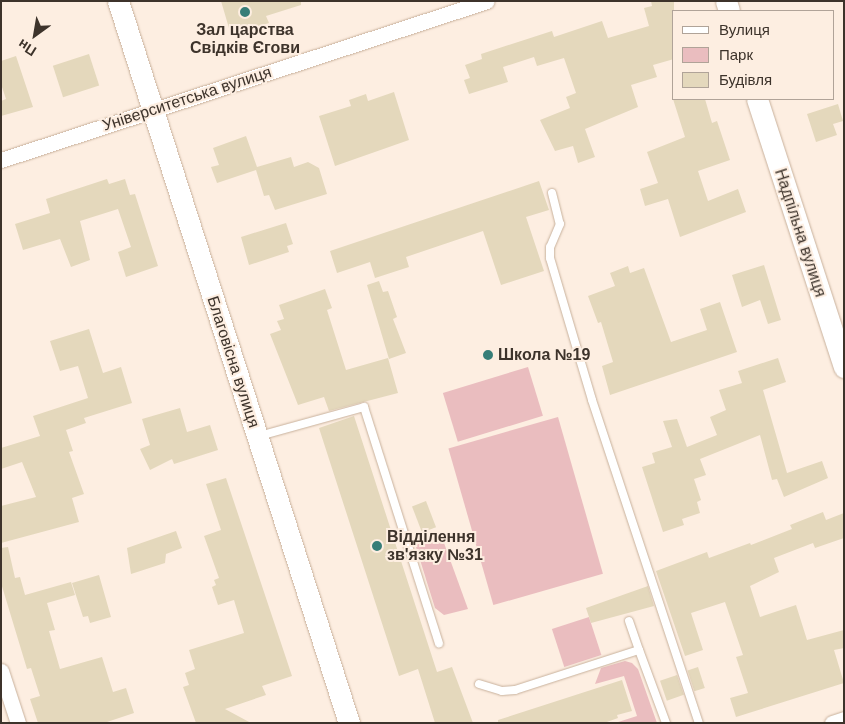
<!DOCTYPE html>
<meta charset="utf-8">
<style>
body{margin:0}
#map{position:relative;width:845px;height:724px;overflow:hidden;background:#fdeee1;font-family:Helvetica,sans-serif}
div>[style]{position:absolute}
.green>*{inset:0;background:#eabdbf;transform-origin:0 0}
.building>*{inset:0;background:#e4d8bc;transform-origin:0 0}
.roads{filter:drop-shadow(0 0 1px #c8b19c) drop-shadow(0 0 1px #c8b19c)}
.service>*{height:8px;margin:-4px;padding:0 4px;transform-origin:4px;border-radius:4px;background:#fff}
.minor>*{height:15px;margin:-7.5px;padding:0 7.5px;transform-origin:7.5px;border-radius:7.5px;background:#fff}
.secondary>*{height:21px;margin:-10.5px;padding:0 10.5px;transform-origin:10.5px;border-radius:10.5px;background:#fff}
.dots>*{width:14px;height:14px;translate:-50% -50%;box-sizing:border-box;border:2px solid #fdeee1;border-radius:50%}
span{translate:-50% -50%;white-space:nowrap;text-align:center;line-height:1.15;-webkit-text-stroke:4px #fdeee1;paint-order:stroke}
.poi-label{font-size:16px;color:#3d332b;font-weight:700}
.left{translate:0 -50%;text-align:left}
.street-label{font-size:16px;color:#3d332b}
.frame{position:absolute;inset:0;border:2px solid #3d332b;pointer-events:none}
.legend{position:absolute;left:672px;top:10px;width:162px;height:90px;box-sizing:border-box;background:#fdeee1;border:1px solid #b0a398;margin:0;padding:6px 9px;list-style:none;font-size:15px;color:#3d332b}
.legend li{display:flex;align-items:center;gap:10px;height:25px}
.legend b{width:25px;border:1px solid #b0a398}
.north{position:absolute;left:10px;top:10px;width:50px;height:50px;-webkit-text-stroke:4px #fdeee1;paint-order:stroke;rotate:212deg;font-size:14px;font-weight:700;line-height:20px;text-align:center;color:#3d332b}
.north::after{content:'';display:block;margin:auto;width:18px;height:22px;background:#3d332b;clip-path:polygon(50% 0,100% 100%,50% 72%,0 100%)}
</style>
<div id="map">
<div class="green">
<i style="left:528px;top:367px;width:51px;height:89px;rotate:73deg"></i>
<i style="left:558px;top:417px;width:163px;height:114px;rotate:74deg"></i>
<i style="clip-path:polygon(440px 532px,468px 609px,444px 615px,435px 608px,416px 547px,420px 540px)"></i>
<i style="left:589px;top:617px;width:40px;height:39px;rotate:72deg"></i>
<i style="clip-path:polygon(625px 661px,632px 663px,638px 669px,657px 723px,615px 723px,637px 716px,624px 676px,595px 684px,601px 668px)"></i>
</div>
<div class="building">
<i style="clip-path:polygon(221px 1px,301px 1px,301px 5px,266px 16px,269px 23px,231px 35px)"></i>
<i style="clip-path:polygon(651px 1px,674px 1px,674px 59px,653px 65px,657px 77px,631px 85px,638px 107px,585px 129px,595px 157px,578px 163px,573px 146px,555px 151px,540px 120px,570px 108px,566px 97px,576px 93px,564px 58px,537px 66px,534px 57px,503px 67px,508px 82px,469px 94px,464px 80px,470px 78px,465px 65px,482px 59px,481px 54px,552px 31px,554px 37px,602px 21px,608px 38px,649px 26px,644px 8px,652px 6px)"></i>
<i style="left:89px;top:54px;width:33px;height:38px;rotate:72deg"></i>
<i style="clip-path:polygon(16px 56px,33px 107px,1px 116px,1px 101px,6px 99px,1px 84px,1px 61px)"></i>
<i style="clip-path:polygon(394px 92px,409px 140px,335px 166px,319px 116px,351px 106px,349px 100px,366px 94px,368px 101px)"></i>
<i style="clip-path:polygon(673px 99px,705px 99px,712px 123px,717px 121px,730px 160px,698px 171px,708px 201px,738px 189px,746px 212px,680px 237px,668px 199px,645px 206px,640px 189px,658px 183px,647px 152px,685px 137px)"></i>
<i style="clip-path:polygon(838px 104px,843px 121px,833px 124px,837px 135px,816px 142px,807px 114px)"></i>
<i style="clip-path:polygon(246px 136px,257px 167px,291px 157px,294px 167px,308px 162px,319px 168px,327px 194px,275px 210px,269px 195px,264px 196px,256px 170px,217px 183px,211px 167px,219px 165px,213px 148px)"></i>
<i style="clip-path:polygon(107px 179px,109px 184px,125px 179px,130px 195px,135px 194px,158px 266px,126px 277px,118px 252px,131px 247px,118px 209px,80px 221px,90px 260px,71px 267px,60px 239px,23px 250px,15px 224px,50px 213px,46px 199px)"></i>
<i style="clip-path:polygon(539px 181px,549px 210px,526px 217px,544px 271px,501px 285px,483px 231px,406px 257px,409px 267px,375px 278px,370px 262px,337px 273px,330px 251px)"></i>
<i style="clip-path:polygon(286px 223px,293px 244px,287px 246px,289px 252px,249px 265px,241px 237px)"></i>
<i style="clip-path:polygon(764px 265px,781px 320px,768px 324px,760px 300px,742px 307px,732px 275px)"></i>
<i style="clip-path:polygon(628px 266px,630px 273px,644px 268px,671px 342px,707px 330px,700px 309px,720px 302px,737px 352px,610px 395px,602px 366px,613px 362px,601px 322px,598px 323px,588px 296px,615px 286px,610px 273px)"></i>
<i style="clip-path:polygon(379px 281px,383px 292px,388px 291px,397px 317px,393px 319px,406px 353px,389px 359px,367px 285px)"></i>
<i style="clip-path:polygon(325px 289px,332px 308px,327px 310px,346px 370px,388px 358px,398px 393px,329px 411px,324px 397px,298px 405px,270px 334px,281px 330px,277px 321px,284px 319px,279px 305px)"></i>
<i style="clip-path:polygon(89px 329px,103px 373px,121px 367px,132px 403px,84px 418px,86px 423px,66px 430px,73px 451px,69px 452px,84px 494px,72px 498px,79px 522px,1px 543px,1px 506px,36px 497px,22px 462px,1px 469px,1px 448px,40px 436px,33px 416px,88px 398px,78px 366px,60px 371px,50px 341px)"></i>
<i style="clip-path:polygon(778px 358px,786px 382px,763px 390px,787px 473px,822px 461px,828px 478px,784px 497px,777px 479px,772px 480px,760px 435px,700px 459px,706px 475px,694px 479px,701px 500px,697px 502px,700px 513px,682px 519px,684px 525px,663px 532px,642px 467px,655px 463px,652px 453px,672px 447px,663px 421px,677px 419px,687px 447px,717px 435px,710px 417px,726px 410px,719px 390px,742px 383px,738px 371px)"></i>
<i style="clip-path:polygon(180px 408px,187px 432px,210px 425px,218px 450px,174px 464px,172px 459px,150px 470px,140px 449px,150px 445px,142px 419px)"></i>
<i style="clip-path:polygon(354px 416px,437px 672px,452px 667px,473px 723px,435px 723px,418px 669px,399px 676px,319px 428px)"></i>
<i style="clip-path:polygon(226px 478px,292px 676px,262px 686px,266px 695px,225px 709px,251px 723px,196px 723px,183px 687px,189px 685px,185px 673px,195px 669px,189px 650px,244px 633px,234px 600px,218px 605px,212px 587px,216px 585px,214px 580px,219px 578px,204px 536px,221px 530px,206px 484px)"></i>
<i style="left:426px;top:501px;width:28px;height:15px;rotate:69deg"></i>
<i style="clip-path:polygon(823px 512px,826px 520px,844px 513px,844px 538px,815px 548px,813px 543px,774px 558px,779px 572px,750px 586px,760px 617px,796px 605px,807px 640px,844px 630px,844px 648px,834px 650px,844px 683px,736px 717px,730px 698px,748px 693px,736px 657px,743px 655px,725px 602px,691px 613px,703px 650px,685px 656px,656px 571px,707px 552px,709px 558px,750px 543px,751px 545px,792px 529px,790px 525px)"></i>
<i style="clip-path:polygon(176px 531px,182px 548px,166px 554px,165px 563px,131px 574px,127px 548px)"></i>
<i style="clip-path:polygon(8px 547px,15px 578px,20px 577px,25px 595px,71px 582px,75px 595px,47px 603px,55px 630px,49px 631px,60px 669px,102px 657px,113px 692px,126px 688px,134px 713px,104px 723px,38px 723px,30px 699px,40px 696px,31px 668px,27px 669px,1px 583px,1px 548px)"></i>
<i style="clip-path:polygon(99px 575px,111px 617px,90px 623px,88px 616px,83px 617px,72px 583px)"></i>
<i style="clip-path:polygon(648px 586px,654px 606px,591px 623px,586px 608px)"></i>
<i style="left:698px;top:667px;width:22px;height:11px;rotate:72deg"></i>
<i style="left:677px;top:675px;width:21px;height:18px;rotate:71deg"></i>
<i style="clip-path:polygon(622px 680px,632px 711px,617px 715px,618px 718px,604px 723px,498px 723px,498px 720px)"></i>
</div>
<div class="roads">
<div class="service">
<i style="left:552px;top:193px;width:32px;rotate:76deg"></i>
<i style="left:560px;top:224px;width:25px;rotate:113deg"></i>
<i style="left:550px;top:247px;width:11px;rotate:90deg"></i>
<i style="left:550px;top:258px;width:148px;rotate:73.5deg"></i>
<i style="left:592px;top:400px;width:340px;rotate:71.7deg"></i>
<i style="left:259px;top:436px;width:109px;rotate:-15.4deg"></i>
<i style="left:364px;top:407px;width:248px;rotate:72.4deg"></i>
<i style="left:629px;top:621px;width:31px;rotate:71deg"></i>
<i style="left:479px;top:684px;width:24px;rotate:17deg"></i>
<i style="left:502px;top:691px;width:13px;rotate:-4deg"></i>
<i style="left:515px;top:690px;width:130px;rotate:-17.9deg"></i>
<i style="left:639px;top:650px;width:78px;rotate:69.7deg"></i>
</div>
<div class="minor">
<i style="left:1px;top:160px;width:511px;rotate:-18.12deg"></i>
<i style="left:1px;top:671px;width:55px;rotate:71.9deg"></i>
<i style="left:832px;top:723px;width:13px;rotate:-18deg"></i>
</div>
<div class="secondary">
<i style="left:118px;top:1px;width:758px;rotate:72.26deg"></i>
<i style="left:726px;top:1px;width:10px;rotate:73deg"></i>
<i style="left:757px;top:99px;width:282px;rotate:72deg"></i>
</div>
</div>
<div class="dots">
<i style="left:245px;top:12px;background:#377e78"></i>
<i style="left:488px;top:355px;background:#377e78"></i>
<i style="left:377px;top:546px;background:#377e78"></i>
</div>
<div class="poi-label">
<span style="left:245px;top:39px">Зал царства<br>Свідків Єгови</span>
<span class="left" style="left:498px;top:355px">Школа №19</span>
<span class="left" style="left:387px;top:546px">Відділення<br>зв'язку №31</span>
</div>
<div class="street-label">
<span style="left:187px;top:99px;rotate:-18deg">Університетська вулиця</span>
<span style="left:800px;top:233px;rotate:72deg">Надпільна вулиця</span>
<span style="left:233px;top:362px;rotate:72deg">Благовісна вулиця</span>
</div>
<div class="frame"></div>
<ul class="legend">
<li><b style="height:6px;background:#fff"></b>Вулиця</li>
<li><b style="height:14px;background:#eabdbf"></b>Парк</li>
<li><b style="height:14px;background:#e4d8bc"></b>Будівля</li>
</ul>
<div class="north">Пн</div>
</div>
